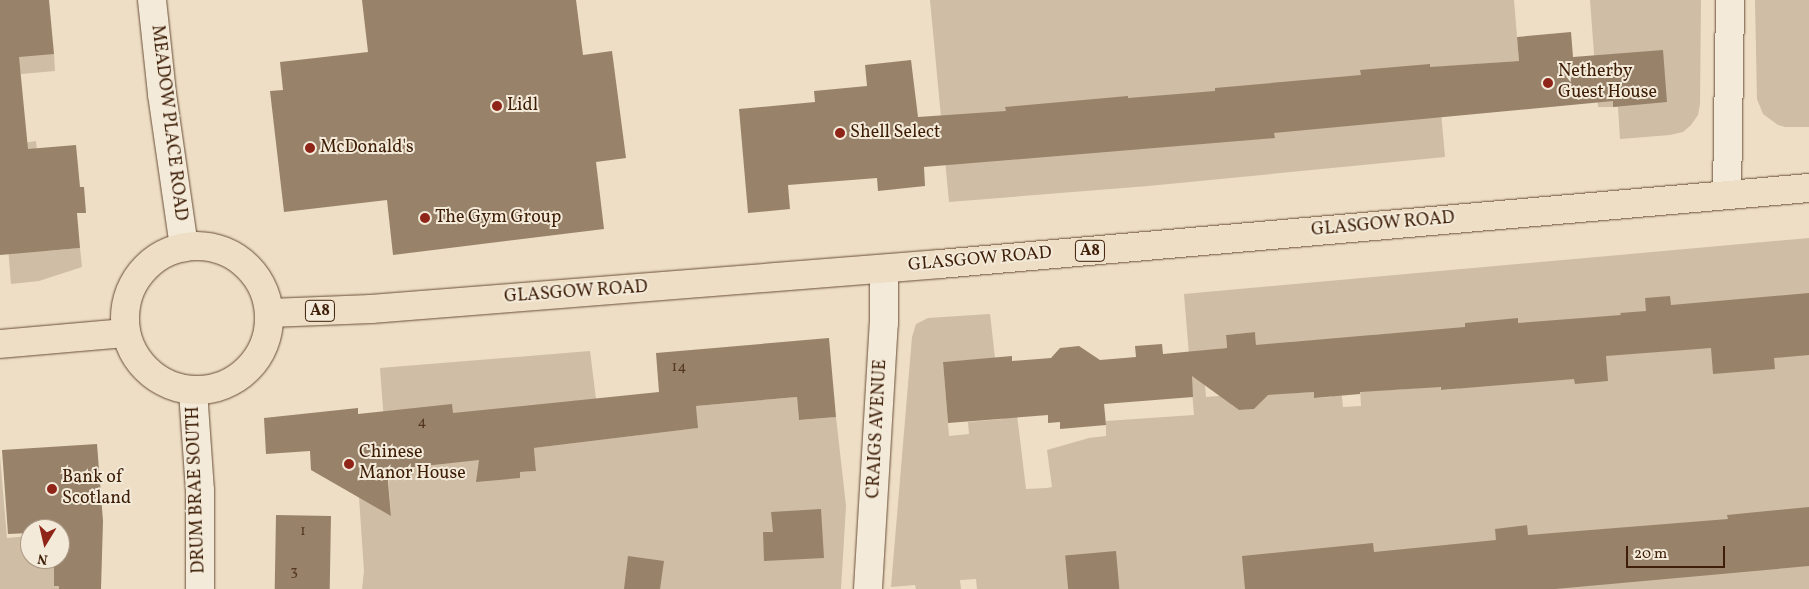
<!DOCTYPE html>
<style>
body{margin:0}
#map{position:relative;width:1809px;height:589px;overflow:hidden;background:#eddec5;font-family:Vollkorn,serif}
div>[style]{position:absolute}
.green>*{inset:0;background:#cfbda5}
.building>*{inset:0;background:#99826a;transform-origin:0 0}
.roads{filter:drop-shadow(0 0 1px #6a4e36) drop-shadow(0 0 1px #6a4e36)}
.minor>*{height:28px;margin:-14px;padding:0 14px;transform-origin:14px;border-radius:14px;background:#f3ead9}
.secondary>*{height:28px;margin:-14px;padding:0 14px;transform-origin:14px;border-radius:14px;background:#f3ead9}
.primary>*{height:28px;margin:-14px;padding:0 14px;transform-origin:14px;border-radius:14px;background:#eddec5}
.primary>.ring{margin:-14px;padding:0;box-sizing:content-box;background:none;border:28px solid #eddec5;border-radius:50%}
.dots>*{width:14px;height:14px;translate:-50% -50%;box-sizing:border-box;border:2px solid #f3ead9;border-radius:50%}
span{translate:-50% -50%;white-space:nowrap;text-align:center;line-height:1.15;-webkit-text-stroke:4px #f3ead9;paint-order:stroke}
.number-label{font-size:15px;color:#553720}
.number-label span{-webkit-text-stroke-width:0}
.shield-label span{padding:1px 4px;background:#f3ead9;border:1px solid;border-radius:4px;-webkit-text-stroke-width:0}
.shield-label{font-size:16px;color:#3e1e07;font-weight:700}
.poi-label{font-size:18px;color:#3e1e07}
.left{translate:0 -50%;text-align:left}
.street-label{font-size:18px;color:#3e1e07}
.north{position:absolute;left:20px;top:519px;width:50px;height:50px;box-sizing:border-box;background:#f3ead9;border:1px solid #ab9885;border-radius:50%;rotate:189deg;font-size:14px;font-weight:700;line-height:20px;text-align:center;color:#3e1e07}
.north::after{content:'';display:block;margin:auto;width:18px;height:22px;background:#8f2418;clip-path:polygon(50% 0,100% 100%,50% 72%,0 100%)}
.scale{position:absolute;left:1626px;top:546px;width:99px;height:22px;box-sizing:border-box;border:2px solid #3e1e07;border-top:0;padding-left:6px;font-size:15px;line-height:18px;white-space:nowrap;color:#3e1e07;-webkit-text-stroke:4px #f3ead9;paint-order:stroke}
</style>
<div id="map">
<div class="green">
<i style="clip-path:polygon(930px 0,1514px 0,1519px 61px,1437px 67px,1445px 157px,1148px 186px,949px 202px)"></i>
<i style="clip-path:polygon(1590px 0,1701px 0,1700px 104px,1698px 115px,1691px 125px,1683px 132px,1670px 135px,1620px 139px,1618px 107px,1598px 107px)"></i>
<i style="clip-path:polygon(1755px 0,1809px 0,1809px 127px,1785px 127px,1778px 125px,1763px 114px,1757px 99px)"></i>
<i style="clip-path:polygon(0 27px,54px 54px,55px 71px,21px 74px)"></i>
<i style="clip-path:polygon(36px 141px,47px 251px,80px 248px,82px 267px,39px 281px,11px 284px,0 147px)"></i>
<i style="clip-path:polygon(evenodd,1809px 238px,1809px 589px,977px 589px,976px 579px,960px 580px,961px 589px,916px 589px,915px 585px,891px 587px,912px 337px,916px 324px,928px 318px,990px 314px,995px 358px,943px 362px,949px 436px,969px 434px,968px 422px,1003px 419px,1001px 391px,1014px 390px,1026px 489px,1047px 488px,1052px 487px,1047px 450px,1089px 438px,1106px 436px,1106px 421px,1194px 415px,1184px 294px,1809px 238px,1426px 331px,1429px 363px,1456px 362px,1458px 389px,1441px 390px,1440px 380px,1417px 382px,1417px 388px,1394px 390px,1394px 383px,1376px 385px,1372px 335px,1426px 331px,1809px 238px,1255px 332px,1256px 346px,1268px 345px,1269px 351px,1284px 351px,1286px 376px,1271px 378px,1272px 391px,1260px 392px,1261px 402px,1254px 409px,1239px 410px,1232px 405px,1231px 395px,1206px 397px,1202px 351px,1227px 348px,1226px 335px,1255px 332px,1809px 238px,1346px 338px,1348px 358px,1364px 357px,1367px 387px,1360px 388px,1361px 406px,1343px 407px,1341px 389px,1332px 390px,1332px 397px,1315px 398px,1314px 392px,1295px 393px,1290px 342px,1346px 338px)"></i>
<i style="clip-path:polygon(590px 351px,596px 399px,492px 410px,520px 478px,520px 472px,536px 471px,534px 448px,697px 428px,696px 406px,797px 397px,799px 420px,836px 417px,846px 506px,841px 589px,362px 589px,364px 571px,359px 497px,391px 515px,380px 368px)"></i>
<i style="clip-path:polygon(0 456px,7px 538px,30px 536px,30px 559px,54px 560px,54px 586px,59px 586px,59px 589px,0 589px)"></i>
</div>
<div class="building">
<i style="clip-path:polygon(0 0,49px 0,54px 54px,19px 57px,28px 149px,76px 145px,80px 187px,84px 187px,86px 213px,77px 213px,80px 248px,0 255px)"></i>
<i style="clip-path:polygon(362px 0,576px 0,583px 55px,612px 51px,626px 158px,596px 162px,604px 229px,393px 255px,387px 200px,284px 212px,270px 91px,283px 90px,280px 62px,368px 52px)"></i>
<i style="clip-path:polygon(1571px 32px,1573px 57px,1663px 50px,1667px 102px,1613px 107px,1613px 101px,1274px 133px,1275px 138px,924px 167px,925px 186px,878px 191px,877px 178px,788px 185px,790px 209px,748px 213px,739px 109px,815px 102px,814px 91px,867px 86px,865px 65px,911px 60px,918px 117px,1006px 111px,1005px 107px,1128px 96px,1128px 98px,1215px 91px,1215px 88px,1361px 75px,1360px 70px,1430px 64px,1430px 67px,1519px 61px,1517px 37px)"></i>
<i style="clip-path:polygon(1809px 293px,1809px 355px,1774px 358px,1775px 369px,1713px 374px,1711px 348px,1606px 356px,1608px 381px,1575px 384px,1574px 379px,1441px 390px,1441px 387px,1360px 392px,1360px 394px,1314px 398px,1314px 392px,1268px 395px,1254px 409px,1239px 410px,1192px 376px,1193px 397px,1104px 404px,1106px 425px,1060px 429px,1060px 422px,1048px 423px,1048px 415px,948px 423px,943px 362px,1012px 356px,1012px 361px,1051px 358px,1060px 348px,1079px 346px,1100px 360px,1136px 357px,1135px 346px,1162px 344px,1163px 354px,1227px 348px,1226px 335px,1255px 332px,1256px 345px,1465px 327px,1465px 323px,1518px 318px,1518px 323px,1621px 315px,1620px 313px,1646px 311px,1645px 298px,1670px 296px,1671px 305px)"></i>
<i style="clip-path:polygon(829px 338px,836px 417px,799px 420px,797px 397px,696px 406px,698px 428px,534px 448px,536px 471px,520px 472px,520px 478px,476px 482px,479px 460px,387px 470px,391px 516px,311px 470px,310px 451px,266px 454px,264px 418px,358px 408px,358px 414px,452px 404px,453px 413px,659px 392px,656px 353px)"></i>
<i style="clip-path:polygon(97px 444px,103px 521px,101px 589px,59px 589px,59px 586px,54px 586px,54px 560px,45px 560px,60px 559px,60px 529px,30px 529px,30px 533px,8px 534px,2px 450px)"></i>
<i style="clip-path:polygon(1809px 507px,1809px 566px,1555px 589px,1245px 589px,1242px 556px,1373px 543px,1374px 552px,1496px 540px,1495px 529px,1527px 525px,1528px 535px,1728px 519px,1727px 515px)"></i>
<i style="clip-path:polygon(821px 509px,824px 558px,764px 561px,763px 532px,773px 532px,771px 512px)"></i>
<i style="left:276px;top:515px;width:55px;height:74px;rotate:1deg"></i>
<i style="left:1116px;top:551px;width:38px;height:51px;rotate:85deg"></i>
<i style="clip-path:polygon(628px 556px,664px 561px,660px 589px,624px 589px)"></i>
</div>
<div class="roads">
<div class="minor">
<i style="left:1727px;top:194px;width:194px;rotate:-89.1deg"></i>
<i style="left:868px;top:589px;width:266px;rotate:-86.6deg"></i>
<i style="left:884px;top:323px;width:54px;rotate:-90deg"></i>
</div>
<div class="secondary">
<i style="left:152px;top:0;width:95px;rotate:83.9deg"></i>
<i style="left:162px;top:94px;width:155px;rotate:81.8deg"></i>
<i style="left:193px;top:391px;width:100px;rotate:86deg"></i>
<i style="left:200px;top:491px;width:98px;rotate:90deg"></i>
</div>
<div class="primary">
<i class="ring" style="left:125px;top:246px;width:116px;height:116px"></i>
<i style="left:270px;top:313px;width:101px;rotate:-2.3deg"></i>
<i style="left:371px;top:309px;width:571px;rotate:-4.52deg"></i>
<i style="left:940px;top:264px;width:872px;rotate:-5deg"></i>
<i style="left:0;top:344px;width:126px;rotate:-5deg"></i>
</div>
</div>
<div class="dots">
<i style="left:1548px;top:83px;background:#8f2418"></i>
<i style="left:497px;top:106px;background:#8f2418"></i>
<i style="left:840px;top:133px;background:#8f2418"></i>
<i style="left:310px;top:148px;background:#8f2418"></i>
<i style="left:425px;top:218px;background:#8f2418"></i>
<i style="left:349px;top:464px;background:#8f2418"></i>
<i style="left:52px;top:489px;background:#8f2418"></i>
</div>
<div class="number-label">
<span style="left:679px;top:368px">14</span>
<span style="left:422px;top:423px">4</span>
<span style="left:303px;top:532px">1</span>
<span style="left:294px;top:572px">3</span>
</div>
<div class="shield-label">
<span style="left:1090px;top:251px">A8</span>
<span style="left:320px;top:311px">A8</span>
</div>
<div class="poi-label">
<span class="left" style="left:1558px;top:83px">Netherby<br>Guest House</span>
<span class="left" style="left:507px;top:106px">Lidl</span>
<span class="left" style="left:850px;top:133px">Shell Select</span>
<span class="left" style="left:320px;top:148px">McDonald's</span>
<span class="left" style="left:435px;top:218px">The Gym Group</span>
<span class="left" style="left:359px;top:464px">Chinese<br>Manor House</span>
<span class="left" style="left:62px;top:489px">Bank of<br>Scotland</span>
</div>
<div class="street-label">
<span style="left:168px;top:123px;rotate:83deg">MEADOW PLACE ROAD</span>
<span style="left:1383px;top:225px;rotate:-5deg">GLASGOW ROAD</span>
<span style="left:980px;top:260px;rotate:-5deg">GLASGOW ROAD</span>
<span style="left:576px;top:293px;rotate:-4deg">GLASGOW ROAD</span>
<span style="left:878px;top:429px;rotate:-87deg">CRAIGS AVENUE</span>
<span style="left:197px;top:490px;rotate:-92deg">DRUM BRAE SOUTH</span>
</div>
<div class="north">N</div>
<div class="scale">20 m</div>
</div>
